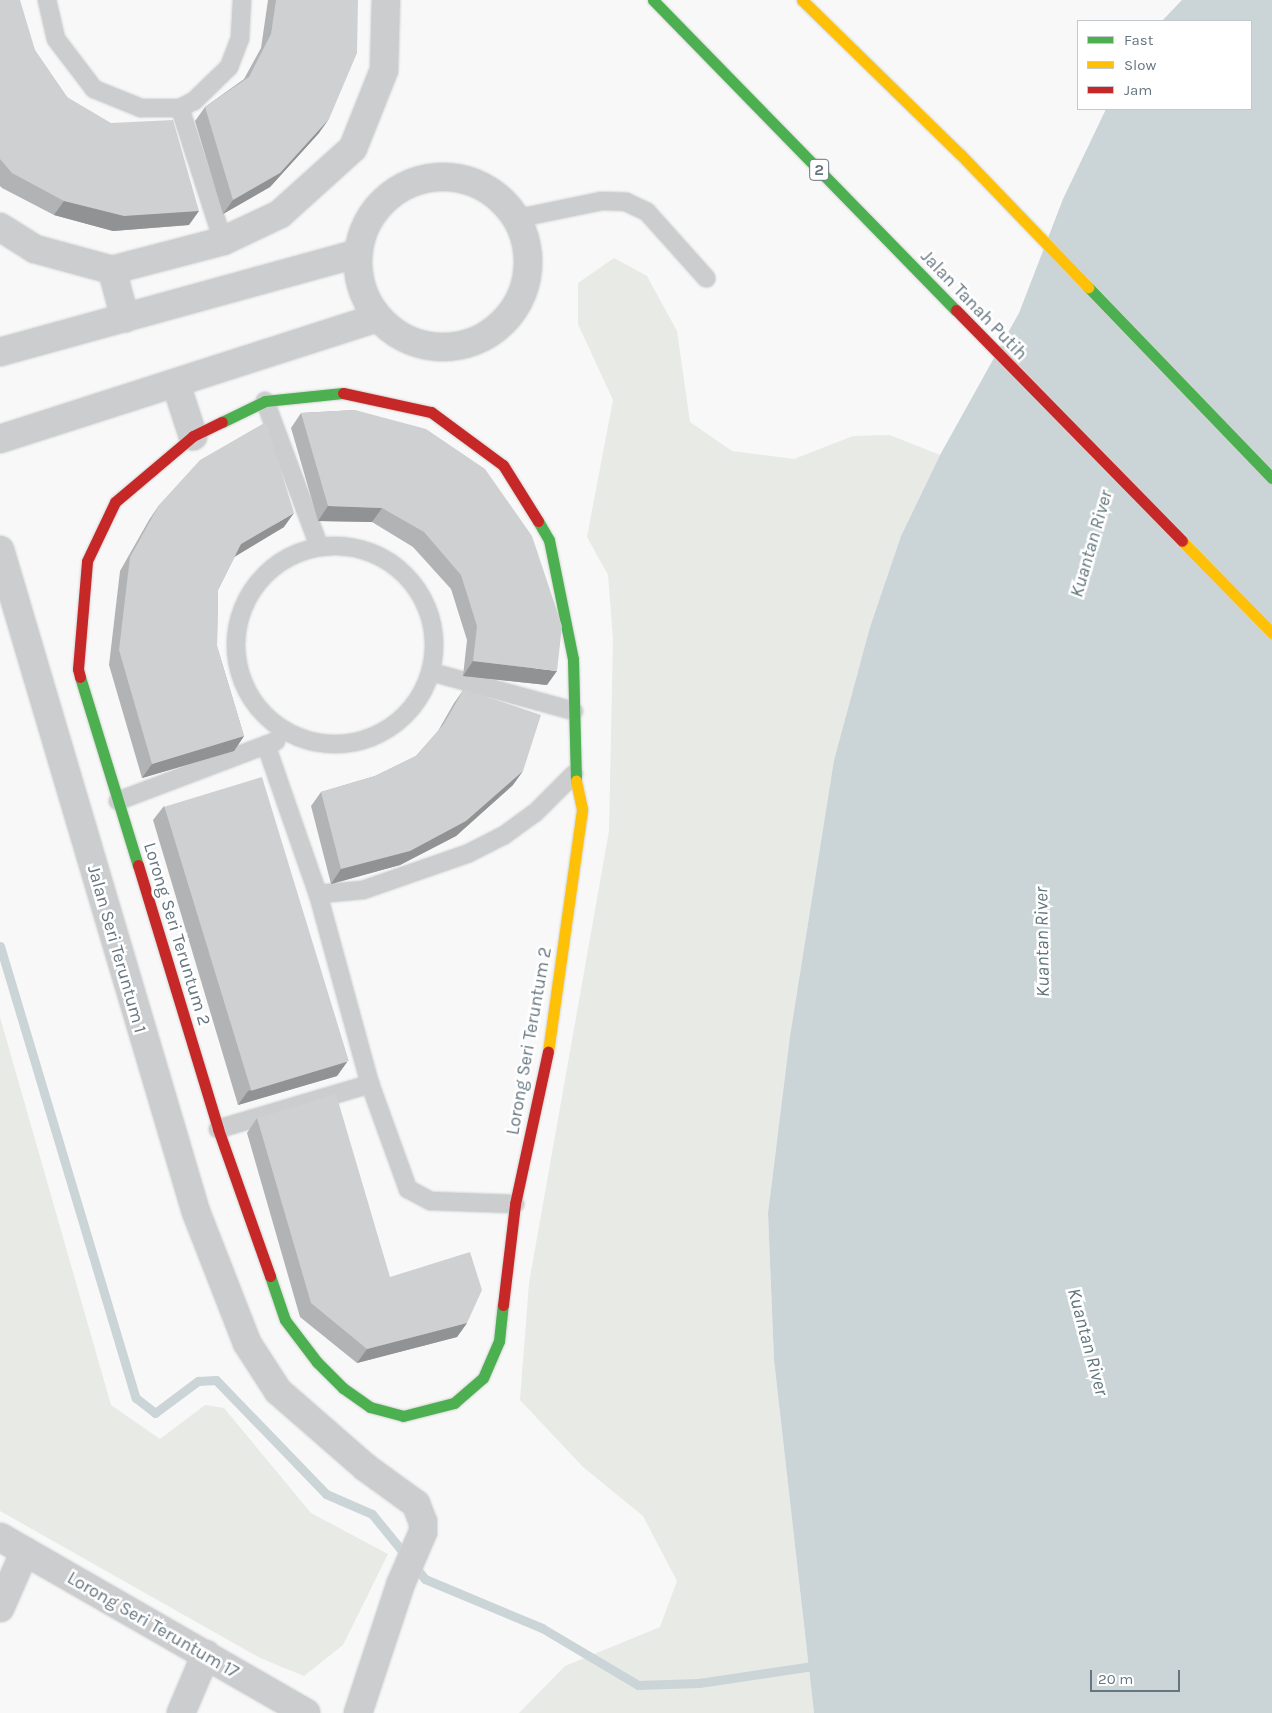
<!DOCTYPE html>
<style>
body{margin:0}
#map{position:relative;width:1272px;height:1713px;overflow:hidden;background:#f8f8f8;font-family:Karla,sans-serif}
div>[style]{position:absolute}
.green>*{inset:0;background:#e8eae6}
.water>*{inset:0;background:#cbd4d6}
.stream>*{height:9px;margin:-4.5px;padding:0 4.5px;transform-origin:4.5px;border-radius:4.5px;background:#cbd4d6}
.roads{filter:drop-shadow(0 0 1px #d4d5d6) drop-shadow(0 0 1px #d4d5d6)}
.lane>*{height:18px;margin:-9px;padding:0 9px;transform-origin:9px;border-radius:9px;background:#cbcdce}
.lane>.ring{margin:-9px;padding:0;box-sizing:content-box;background:none;border:18px solid #cbcdce;border-radius:50%}
.street>*{height:28px;margin:-14px;padding:0 14px;transform-origin:14px;border-radius:14px;background:#cbcdce}
.street>.ring{margin:-14px;padding:0;box-sizing:content-box;background:none;border:28px solid #cbcdce;border-radius:50%}
.fast>*{height:11px;margin:-5.5px;padding:0 5.5px;transform-origin:5.5px;border-radius:5.5px;background:#4caf50}
.slow>*{height:11px;margin:-5.5px;padding:0 5.5px;transform-origin:5.5px;border-radius:5.5px;background:#ffc107}
.jam>*{height:11px;margin:-5.5px;padding:0 5.5px;transform-origin:5.5px;border-radius:5.5px;background:#c62828}
.wall>*{inset:0;background:#b2b3b5}
.shaded-wall>*{inset:0;background:#919293}
.building>*{inset:0;background:#cfd0d2;transform-origin:0 0}
span{translate:-50% -50%;white-space:nowrap;text-align:center;line-height:1.15;-webkit-text-stroke:5px #fff;paint-order:stroke}
.shield-label span{padding:1px 4px;background:#fff;border:1px solid;border-radius:4px;-webkit-text-stroke-width:0}
.shield-label{font-size:16px;color:#667681;font-weight:700}
.street-label{font-size:18px;color:#667681}
.water-label{font-size:19px;color:#60757b;font-style:italic}
.legend{position:absolute;left:1077px;top:20px;width:175px;height:90px;box-sizing:border-box;background:#fff;border:1px solid #c2c8cd;margin:0;padding:6px 9px;list-style:none;font-size:15px;color:#667681}
.legend li{display:flex;align-items:center;gap:10px;height:25px}
.legend b{width:25px;border:1px solid #c2c8cd}
.scale{position:absolute;left:1090px;top:1670px;width:90px;height:22px;box-sizing:border-box;border:2px solid #667681;border-top:0;padding-left:6px;font-size:15px;line-height:18px;white-space:nowrap;color:#667681;-webkit-text-stroke:4px #fff;paint-order:stroke}
</style>
<div id="map">
<div class="green">
<i style="clip-path:polygon(614px 258px,647px 276px,677px 331px,690px 422px,732px 451px,794px 459px,853px 436px,890px 435px,940px 455px,901px 536px,870px 627px,834px 760px,790px 1036px,768px 1213px,774px 1360px,814px 1713px,519px 1713px,565px 1666px,660px 1627px,677px 1581px,643px 1516px,583px 1467px,520px 1400px,529px 1283px,609px 831px,613px 639px,608px 575px,587px 537px,613px 400px,578px 324px,578px 283px)"></i>
<i style="clip-path:polygon(0 1017px,111px 1405px,160px 1439px,205px 1405px,224px 1408px,311px 1513px,388px 1554px,343px 1645px,304px 1676px,260px 1658px,0 1511px)"></i>
</div>
<div class="water">
<i style="clip-path:polygon(1182px 0,1272px 0,1272px 1713px,814px 1713px,774px 1360px,768px 1213px,790px 1036px,834px 760px,870px 627px,901px 536px,940px 455px,1019px 313px,1063px 199px,1106px 109px,1251px 109px,1251px 21px,1162px 21px)"></i>
</div>
<div class="stream">
<i style="left:0;top:946px;width:472px;rotate:73.3deg"></i>
<i style="left:136px;top:1398px;width:24px;rotate:38deg"></i>
<i style="left:155px;top:1413px;width:54px;rotate:-36.7deg"></i>
<i style="left:198px;top:1381px;width:18px;rotate:-3deg"></i>
<i style="left:216px;top:1380px;width:158px;rotate:46deg"></i>
<i style="left:326px;top:1494px;width:50px;rotate:23.5deg"></i>
<i style="left:372px;top:1514px;width:84px;rotate:50.8deg"></i>
<i style="left:425px;top:1579px;width:127px;rotate:22.7deg"></i>
<i style="left:542px;top:1628px;width:112px;rotate:30.7deg"></i>
<i style="left:638px;top:1685px;width:61px;rotate:-1.9deg"></i>
<i style="left:699px;top:1683px;width:122px;rotate:-8.5deg"></i>
</div>
<div class="roads">
<div class="lane">
<i style="left:47px;top:0;width:40px;rotate:77deg"></i>
<i style="left:56px;top:39px;width:63px;rotate:52.8deg"></i>
<i style="left:94px;top:89px;width:51px;rotate:22deg"></i>
<i style="left:141px;top:108px;width:39px"></i>
<i style="left:180px;top:108px;width:16px;rotate:-27deg"></i>
<i style="left:194px;top:101px;width:49px;rotate:-44.2deg"></i>
<i style="left:229px;top:67px;width:31px;rotate:-69deg"></i>
<i style="left:240px;top:38px;width:38px;rotate:-87deg"></i>
<i style="left:180px;top:108px;width:140px;rotate:72.1deg"></i>
<i style="left:519px;top:218px;width:85px;rotate:-11.6deg"></i>
<i style="left:602px;top:201px;width:24px;rotate:2deg"></i>
<i style="left:626px;top:202px;width:23px;rotate:25deg"></i>
<i style="left:647px;top:212px;width:89px;rotate:48.2deg"></i>
<i style="left:265px;top:401px;width:155px;rotate:69.6deg"></i>
<i class="ring" style="left:236px;top:546px;width:180px;height:180px"></i>
<i style="left:431px;top:672px;width:148px;rotate:15.3deg"></i>
<i style="left:266px;top:745px;width:158px;rotate:70.8deg"></i>
<i style="left:318px;top:894px;width:197px;rotate:74.7deg"></i>
<i style="left:370px;top:1084px;width:112px;rotate:70.1deg"></i>
<i style="left:408px;top:1189px;width:26px;rotate:28deg"></i>
<i style="left:431px;top:1201px;width:84px;rotate:2deg"></i>
<i style="left:118px;top:801px;width:169px;rotate:-20.8deg"></i>
<i style="left:318px;top:894px;width:45px;rotate:-5.1deg"></i>
<i style="left:363px;top:890px;width:112px;rotate:-19.2deg"></i>
<i style="left:469px;top:853px;width:38px;rotate:-27deg"></i>
<i style="left:503px;top:836px;width:39px;rotate:-36deg"></i>
<i style="left:535px;top:813px;width:55px;rotate:-45deg"></i>
<i style="left:218px;top:1129px;width:159px;rotate:-16.5deg"></i>
</div>
<div class="street">
<i class="ring" style="left:358px;top:177px;width:142px;height:142px"></i>
<i style="left:0;top:227px;width:41px;rotate:32.2deg"></i>
<i style="left:35px;top:249px;width:80px;rotate:15.3deg"></i>
<i style="left:112px;top:270px;width:115px;rotate:-14.6deg"></i>
<i style="left:223px;top:241px;width:63px;rotate:-25.3deg"></i>
<i style="left:280px;top:214px;width:98px;rotate:-42.1deg"></i>
<i style="left:353px;top:148px;width:84px;rotate:-68.3deg"></i>
<i style="left:384px;top:70px;width:70px;rotate:-88.4deg"></i>
<i style="left:112px;top:270px;width:50px;rotate:74.8deg"></i>
<i style="left:0;top:352px;width:370px;rotate:-15.4deg"></i>
<i style="left:176px;top:384px;width:55px;rotate:71.9deg"></i>
<i style="left:0;top:439px;width:396px;rotate:-17.8deg"></i>
<i style="left:0;top:550px;width:690px;rotate:73.51deg"></i>
<i style="left:196px;top:1212px;width:141px;rotate:68.7deg"></i>
<i style="left:247px;top:1343px;width:57px;rotate:57.1deg"></i>
<i style="left:278px;top:1391px;width:116px;rotate:41.1deg"></i>
<i style="left:365px;top:1467px;width:63px;rotate:36deg"></i>
<i style="left:416px;top:1504px;width:19px;rotate:69deg"></i>
<i style="left:423px;top:1522px;width:10px;rotate:90deg"></i>
<i style="left:423px;top:1532px;width:56px;rotate:113.3deg"></i>
<i style="left:401px;top:1583px;width:137px;rotate:108.3deg"></i>
<i style="left:0;top:1537px;width:353px;rotate:29.9deg"></i>
<i style="left:0;top:1608px;width:62px;rotate:-66.3deg"></i>
<i style="left:181px;top:1713px;width:64px;rotate:-67deg"></i>
</div>
<div class="fast">
<i style="left:653px;top:0;width:433px;rotate:45.7deg"></i>
<i style="left:1088px;top:287px;width:265px;rotate:46.1deg"></i>
<i style="left:222px;top:422px;width:48px;rotate:-26deg"></i>
<i style="left:265px;top:401px;width:78px;rotate:-5.9deg"></i>
<i style="left:538px;top:521px;width:22px;rotate:60deg"></i>
<i style="left:549px;top:540px;width:121px;rotate:78.6deg"></i>
<i style="left:573px;top:659px;width:122px;rotate:88.6deg"></i>
<i style="left:80px;top:677px;width:197px;rotate:72.9deg"></i>
<i style="left:270px;top:1276px;width:46px;rotate:71.2deg"></i>
<i style="left:285px;top:1320px;width:53px;rotate:52.7deg"></i>
<i style="left:317px;top:1362px;width:37px;rotate:45deg"></i>
<i style="left:343px;top:1388px;width:33px;rotate:35deg"></i>
<i style="left:370px;top:1407px;width:34px;rotate:15deg"></i>
<i style="left:403px;top:1416px;width:53px;rotate:-14.3deg"></i>
<i style="left:454px;top:1403px;width:38px;rotate:-41deg"></i>
<i style="left:483px;top:1378px;width:40px;rotate:-66.6deg"></i>
<i style="left:499px;top:1341px;width:36px;rotate:-84deg"></i>
</div>
<div class="slow">
<i style="left:802px;top:0;width:221px;rotate:44.3deg"></i>
<i style="left:960px;top:154px;width:185px;rotate:46.1deg"></i>
<i style="left:1182px;top:541px;width:129px;rotate:45.6deg"></i>
<i style="left:548px;top:1052px;width:245px;rotate:-82deg"></i>
<i style="left:582px;top:809px;width:29px;rotate:-102deg"></i>
</div>
<div class="jam">
<i style="left:956px;top:310px;width:323px;rotate:45.6deg"></i>
<i style="left:343px;top:393px;width:90px;rotate:12.2deg"></i>
<i style="left:431px;top:412px;width:89px;rotate:36.4deg"></i>
<i style="left:503px;top:465px;width:66px;rotate:58deg"></i>
<i style="left:80px;top:677px;width:8px;rotate:-104deg"></i>
<i style="left:78px;top:669px;width:108px;rotate:-85.2deg"></i>
<i style="left:87px;top:561px;width:65px;rotate:-64.6deg"></i>
<i style="left:115px;top:502px;width:102px;rotate:-40.2deg"></i>
<i style="left:193px;top:436px;width:32px;rotate:-26deg"></i>
<i style="left:138px;top:865px;width:276px;rotate:73.1deg"></i>
<i style="left:218px;top:1129px;width:156px;rotate:70.5deg"></i>
<i style="left:503px;top:1305px;width:102px;rotate:-83.2deg"></i>
<i style="left:515px;top:1204px;width:156px;rotate:-77.8deg"></i>
</div>
</div>
<div class="wall">
<i style="clip-path:polygon(0 0,67px 97px,189px 225px,113px 231px,54px 215px,2px 188px,0 186px)"></i>
<i style="clip-path:polygon(268px 0,358px 0,319px 133px,270px 187px,223px 214px,195px 121px,205px 107px,244px 79px,261px 48px)"></i>
<i style="clip-path:polygon(355px 410px,547px 685px,463px 676px,467px 640px,451px 589px,413px 547px,372px 522px,318px 521px,291px 428px,301px 413px)"></i>
<i style="clip-path:polygon(159px 505px,284px 527px,235px 556px,218px 590px,217px 646px,244px 736px,234px 751px,142px 778px,109px 665px,120px 571px,149px 520px)"></i>
<i style="clip-path:polygon(464px 689px,513px 785px,456px 836px,400px 865px,331px 884px,311px 806px,321px 792px,375px 776px,416px 756px,438px 731px,454px 703px)"></i>
<i style="clip-path:polygon(164px 806px,347px 1062px,337px 1076px,238px 1105px,153px 820px)"></i>
<i style="clip-path:polygon(257px 1118px,390px 1277px,467px 1323px,457px 1337px,357px 1363px,300px 1317px,247px 1133px)"></i>
</div>
<div class="shaded-wall">
<i style="clip-path:polygon(329px 119px,319px 133px,270px 187px,223px 214px,233px 200px)"></i>
<i style="clip-path:polygon(64px 201px,199px 211px,189px 225px,113px 231px,54px 215px)"></i>
<i style="clip-path:polygon(328px 506px,382px 508px,372px 522px,318px 521px)"></i>
<i style="clip-path:polygon(294px 513px,284px 527px,231px 559px,241px 544px)"></i>
<i style="clip-path:polygon(473px 661px,557px 671px,547px 685px,463px 676px)"></i>
<i style="clip-path:polygon(244px 736px,234px 751px,142px 778px,152px 764px)"></i>
<i style="clip-path:polygon(523px 771px,513px 785px,456px 836px,400px 865px,331px 884px,341px 869px)"></i>
<i style="clip-path:polygon(347px 1062px,337px 1076px,238px 1105px,248px 1091px)"></i>
<i style="clip-path:polygon(467px 1323px,457px 1337px,357px 1363px,367px 1349px)"></i>
</div>
<div class="building">
<i style="clip-path:polygon(0 0,20px 0,35px 50px,67px 97px,111px 123px,173px 120px,199px 211px,124px 216px,64px 201px,12px 173px,0 159px)"></i>
<i style="clip-path:polygon(276px 0,358px 0,357px 53px,329px 119px,280px 173px,233px 200px,205px 107px,249px 77px,271px 34px)"></i>
<i style="clip-path:polygon(355px 410px,426px 429px,485px 469px,532px 536px,562px 626px,557px 671px,473px 661px,477px 626px,461px 575px,424px 532px,382px 508px,328px 506px,301px 413px)"></i>
<i style="clip-path:polygon(266px 422px,294px 513px,241px 544px,218px 590px,217px 646px,244px 736px,152px 764px,119px 650px,130px 557px,159px 505px,200px 460px)"></i>
<i style="clip-path:polygon(464px 689px,541px 715px,523px 771px,466px 821px,410px 851px,341px 869px,321px 792px,375px 776px,416px 756px,443px 725px)"></i>
<i style="left:262px;top:777px;width:297px;height:102px;rotate:73deg"></i>
<i style="clip-path:polygon(336px 1094px,390px 1277px,470px 1252px,482px 1290px,467px 1323px,367px 1349px,311px 1303px,257px 1118px)"></i>
</div>
<div class="shield-label">
<span style="left:819px;top:170px">2</span>
</div>
<div class="street-label">
<span style="left:974px;top:305px;rotate:46deg">Jalan Tanah Putih</span>
<span style="left:177px;top:934px;rotate:73deg">Lorong Seri Teruntum 2</span>
<span style="left:117px;top:949px;rotate:74deg">Jalan Seri Teruntum 1</span>
<span style="left:529px;top:1041px;rotate:-80deg">Lorong Seri Teruntum 2</span>
<span style="left:153px;top:1625px;rotate:30deg">Lorong Seri Teruntum 17</span>
</div>
<div class="water-label">
<span style="left:1092px;top:544px;rotate:-74deg">Kuantan River</span>
<span style="left:1043px;top:942px;rotate:-91deg">Kuantan River</span>
<span style="left:1087px;top:1342px;rotate:75deg">Kuantan River</span>
</div>
<ul class="legend">
<li><b style="height:6px;background:#4caf50"></b>Fast</li>
<li><b style="height:6px;background:#ffc107"></b>Slow</li>
<li><b style="height:6px;background:#c62828"></b>Jam</li>
</ul>
<div class="scale">20 m</div>
</div>
